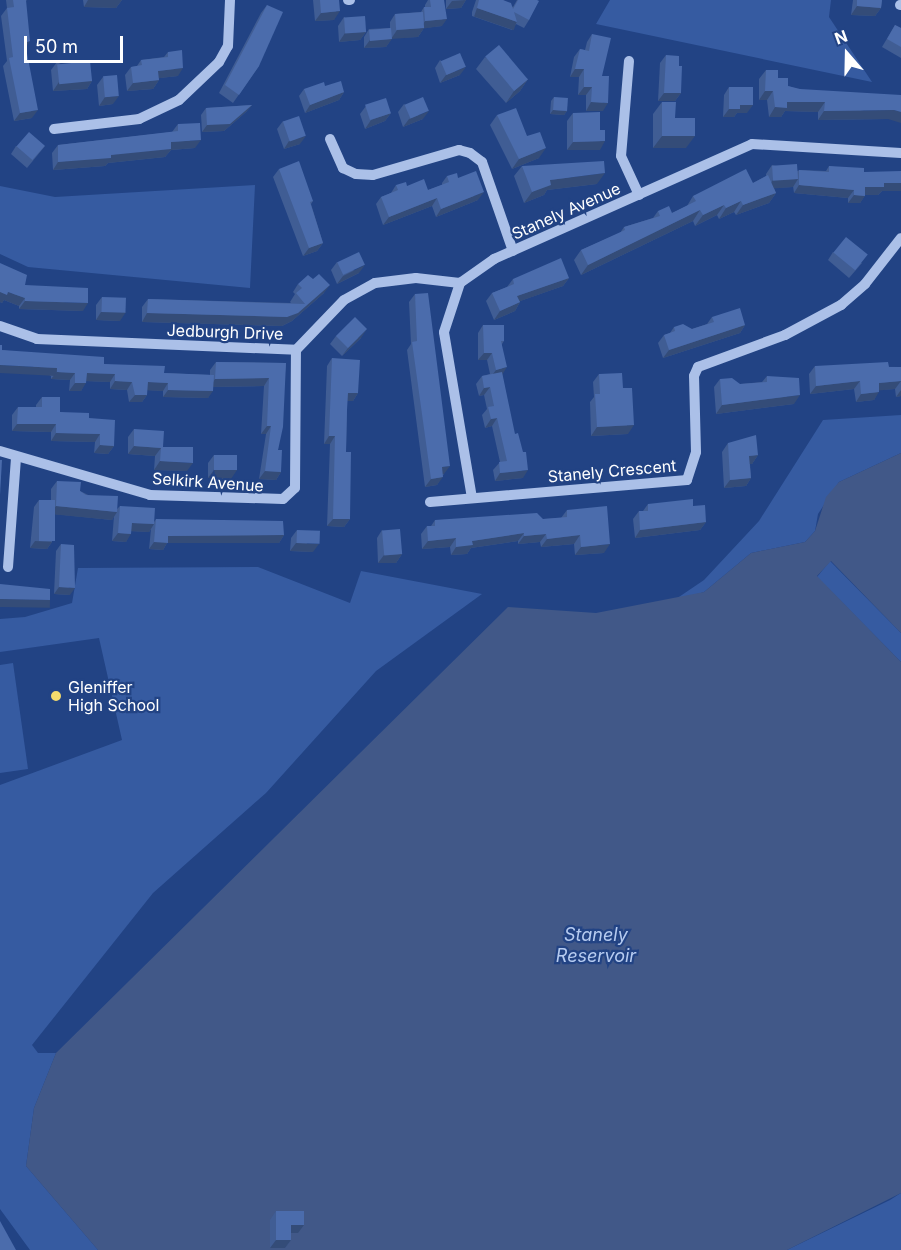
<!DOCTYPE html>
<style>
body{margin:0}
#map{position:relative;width:901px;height:1250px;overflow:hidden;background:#224384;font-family:Inter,sans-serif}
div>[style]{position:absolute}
.green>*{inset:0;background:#365ba1}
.water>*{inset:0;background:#415888}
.minor>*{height:10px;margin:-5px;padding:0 5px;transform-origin:5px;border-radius:5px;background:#abc0e8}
.wall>*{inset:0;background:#405d94}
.shaded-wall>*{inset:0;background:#344c78;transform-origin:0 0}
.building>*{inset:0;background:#4b6cac;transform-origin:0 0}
.dots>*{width:16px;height:16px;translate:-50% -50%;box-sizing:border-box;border:3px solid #224384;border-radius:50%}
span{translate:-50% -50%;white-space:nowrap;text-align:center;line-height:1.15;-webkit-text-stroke:4.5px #224384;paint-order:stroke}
.street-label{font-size:16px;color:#fff}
.poi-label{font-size:16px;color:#fff}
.left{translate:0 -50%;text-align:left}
.water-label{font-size:18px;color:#b6cbf0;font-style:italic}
.north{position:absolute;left:817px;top:24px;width:60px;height:60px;-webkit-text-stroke:4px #224384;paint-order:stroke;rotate:340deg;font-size:16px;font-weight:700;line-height:24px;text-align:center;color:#fff}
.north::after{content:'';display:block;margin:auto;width:21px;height:27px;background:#fff;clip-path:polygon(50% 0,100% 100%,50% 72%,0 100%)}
.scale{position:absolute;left:24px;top:36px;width:99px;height:27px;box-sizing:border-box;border:3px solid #fff;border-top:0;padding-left:8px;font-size:18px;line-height:21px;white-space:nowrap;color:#fff;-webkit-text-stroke:4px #224384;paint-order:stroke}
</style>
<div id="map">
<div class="green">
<i style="clip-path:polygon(610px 0,831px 0,829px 17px,872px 82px,596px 24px)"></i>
<i style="clip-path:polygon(255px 185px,250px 288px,28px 267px,0 254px,0 186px,55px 197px)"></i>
<i style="clip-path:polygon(901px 415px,901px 453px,839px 482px,818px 514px,815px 531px,805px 542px,751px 553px,704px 592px,673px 601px,704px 580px,759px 521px,823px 420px)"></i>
<i style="clip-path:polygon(830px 561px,901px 633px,901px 662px,817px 577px)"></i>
<i style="clip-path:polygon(258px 567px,350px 603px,361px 571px,482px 594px,376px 671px,266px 793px,153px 893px,32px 1045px,38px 1053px,56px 1053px,34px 1108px,26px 1166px,98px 1250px,30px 1250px,0 1209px,0 785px,122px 740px,99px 638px,0 652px,0 619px,25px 617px,72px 603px,78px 568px)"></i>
<i style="clip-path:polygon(13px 663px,28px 769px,0 773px,0 665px)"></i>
<i style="clip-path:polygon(901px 1193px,901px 1250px,787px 1250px,890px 1200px)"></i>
</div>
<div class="water">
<i style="clip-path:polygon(901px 453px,901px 633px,831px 561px,817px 576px,901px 662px,901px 1193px,787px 1250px,98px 1250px,26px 1166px,34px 1108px,56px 1053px,508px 607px,596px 613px,704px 592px,751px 553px,805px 542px,815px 531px,826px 497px,839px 482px)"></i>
</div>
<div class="minor">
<i style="left:348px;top:0;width:2px"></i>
<i style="left:900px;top:5px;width:1px"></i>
<i style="left:629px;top:61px;width:95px;rotate:94.8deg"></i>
<i style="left:621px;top:156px;width:43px;rotate:65.2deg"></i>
<i style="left:54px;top:129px;width:86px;rotate:-6.7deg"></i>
<i style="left:139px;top:119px;width:44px;rotate:-25.4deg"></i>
<i style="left:179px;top:100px;width:55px;rotate:-43.5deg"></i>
<i style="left:219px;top:62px;width:18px;rotate:-61deg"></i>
<i style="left:228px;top:46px;width:46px;rotate:-87.5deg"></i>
<i style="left:330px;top:139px;width:32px;rotate:66deg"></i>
<i style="left:343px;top:168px;width:14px;rotate:25deg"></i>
<i style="left:356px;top:174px;width:17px;rotate:3deg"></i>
<i style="left:373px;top:175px;width:90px;rotate:-16.2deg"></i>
<i style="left:459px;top:150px;width:11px;rotate:15deg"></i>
<i style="left:470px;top:153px;width:15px;rotate:37deg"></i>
<i style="left:482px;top:162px;width:94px;rotate:70.8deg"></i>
<i style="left:0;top:326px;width:39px;rotate:19deg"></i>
<i style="left:37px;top:339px;width:259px;rotate:2.4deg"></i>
<i style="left:296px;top:350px;width:69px;rotate:-46.2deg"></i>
<i style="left:344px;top:300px;width:35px;rotate:-29deg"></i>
<i style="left:375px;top:283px;width:41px;rotate:-7deg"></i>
<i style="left:416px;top:278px;width:44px;rotate:6.5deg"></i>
<i style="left:0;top:451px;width:156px;rotate:16.3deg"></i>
<i style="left:150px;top:495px;width:133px;rotate:1.7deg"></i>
<i style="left:283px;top:499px;width:16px;rotate:-43deg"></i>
<i style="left:295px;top:488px;width:138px;rotate:-89.6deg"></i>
<i style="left:472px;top:498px;width:168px;rotate:-99.6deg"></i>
<i style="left:444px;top:332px;width:52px;rotate:-71.9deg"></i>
<i style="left:460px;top:283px;width:42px;rotate:-35.2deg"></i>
<i style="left:494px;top:259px;width:282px;rotate:-24deg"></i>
<i style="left:752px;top:144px;width:149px;rotate:3.5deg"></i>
<i style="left:430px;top:502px;width:258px;rotate:-4.9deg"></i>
<i style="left:687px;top:480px;width:29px;rotate:-72deg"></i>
<i style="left:696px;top:452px;width:76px;rotate:-91.5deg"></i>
<i style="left:694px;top:376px;width:10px;rotate:-66deg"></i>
<i style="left:698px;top:367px;width:93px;rotate:-20.2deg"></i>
<i style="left:785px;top:335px;width:64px;rotate:-28.2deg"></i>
<i style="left:841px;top:305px;width:32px;rotate:-41deg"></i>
<i style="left:865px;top:284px;width:58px;rotate:-52deg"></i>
<i style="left:8px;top:567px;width:110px;rotate:-85.8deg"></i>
</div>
<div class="wall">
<i style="clip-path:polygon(6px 0,27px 0,26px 1px,26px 48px,32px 118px,14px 121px,3px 66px,7px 61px,1px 16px,7px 8px)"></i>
<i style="clip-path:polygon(83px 0,122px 0,116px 8px,84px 7px)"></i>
<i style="clip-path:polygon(313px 0,339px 0,334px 20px,315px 21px)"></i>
<i style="clip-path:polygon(428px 0,444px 0,442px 26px,424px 28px,418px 37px,392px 38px,386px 47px,364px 48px,364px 37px,369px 29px,390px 28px,390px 22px,395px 14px,421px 12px,424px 7px,425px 7px,425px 5px)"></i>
<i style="clip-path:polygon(446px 0,466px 0,461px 8px,446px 9px)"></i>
<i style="clip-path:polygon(476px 0,503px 0,513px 7px,517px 0,537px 0,529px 20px,524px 28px,516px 24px,512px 30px,472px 16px,472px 12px)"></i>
<i style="clip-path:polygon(853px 0,882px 0,881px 8px,875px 16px,851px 15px)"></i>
<i style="clip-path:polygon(267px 5px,259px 66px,233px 103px,219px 93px,261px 13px)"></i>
<i style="clip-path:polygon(344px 17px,366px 32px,360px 40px,339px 42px,338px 26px)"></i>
<i style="clip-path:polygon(895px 25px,901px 28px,901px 58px,882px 47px)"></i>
<i style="clip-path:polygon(592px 34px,602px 76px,603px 111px,586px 111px,586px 95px,578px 95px,579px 77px,570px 77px,574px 57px,580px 49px,585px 50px,587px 42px)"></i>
<i style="clip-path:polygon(168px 52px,178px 76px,159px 78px,159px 80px,153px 89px,127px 91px,125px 75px,131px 67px,137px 66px,141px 60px,164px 57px)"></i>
<i style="clip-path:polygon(666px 55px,681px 93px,675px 101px,658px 101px,660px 63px)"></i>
<i style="clip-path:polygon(485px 57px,528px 79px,520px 91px,506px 103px,476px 69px)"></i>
<i style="clip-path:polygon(440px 60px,460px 75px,440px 83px,435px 68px)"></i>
<i style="clip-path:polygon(57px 62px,92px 81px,87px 89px,53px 91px,51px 70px)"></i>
<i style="clip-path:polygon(766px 70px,778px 78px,788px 86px,888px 119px,818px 120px,818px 112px,785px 111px,781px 117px,769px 117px,767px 100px,759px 100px,759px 79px)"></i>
<i style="clip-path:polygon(103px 77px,113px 104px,99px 106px,97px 85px)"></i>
<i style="clip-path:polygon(325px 86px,344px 92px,339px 100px,305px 113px,299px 96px,304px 89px)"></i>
<i style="clip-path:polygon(729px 87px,747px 113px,737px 113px,734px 117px,723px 117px,724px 95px)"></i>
<i style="clip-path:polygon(554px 97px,567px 111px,564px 115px,550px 114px,551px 101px)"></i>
<i style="clip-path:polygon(662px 102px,675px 118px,686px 148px,653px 148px,653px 114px)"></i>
<i style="clip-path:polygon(404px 104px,423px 119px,403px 127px,398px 112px)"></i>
<i style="clip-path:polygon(252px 105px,246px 112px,224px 131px,202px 132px,201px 115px,206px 108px)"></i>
<i style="clip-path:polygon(366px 106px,391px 113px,385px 121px,365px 129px,360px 114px)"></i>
<i style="clip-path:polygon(573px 113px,600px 130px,600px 150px,567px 150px,567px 121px)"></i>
<i style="clip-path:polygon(497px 115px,527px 136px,539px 158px,512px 169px,490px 125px)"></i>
<i style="clip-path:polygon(283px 121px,300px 144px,284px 149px,277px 129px)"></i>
<i style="clip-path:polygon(178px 124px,195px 148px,171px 150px,165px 157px,108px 163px,105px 166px,53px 170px,52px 153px,58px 145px,172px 132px)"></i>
<i style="clip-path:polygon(16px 146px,45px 146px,27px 168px,11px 154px)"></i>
<i style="clip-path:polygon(772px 165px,798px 171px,799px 170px,826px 171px,829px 166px,864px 172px,882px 191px,878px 195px,865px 195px,860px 203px,848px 203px,848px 198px,794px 193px,793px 186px,793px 187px,774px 188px,776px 193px,769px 203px,736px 215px,734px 212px,719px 219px,717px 215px,695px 226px,693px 221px,581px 275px,574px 260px,581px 250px,620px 233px,624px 227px,653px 218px,658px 211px,672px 213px,687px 206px,693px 196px,753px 183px,766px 176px,766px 174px)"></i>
<i style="clip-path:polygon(522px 166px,597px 184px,547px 190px,544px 195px,524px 203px,514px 176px)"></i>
<i style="clip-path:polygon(279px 169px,313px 201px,311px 204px,323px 243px,317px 251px,303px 256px,273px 177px)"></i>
<i style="clip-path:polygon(447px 176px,458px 178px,478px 200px,436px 217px,432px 206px,383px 225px,376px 204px,381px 197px,391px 193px,396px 185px,407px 186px,428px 190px,442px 185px,442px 183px)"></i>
<i style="clip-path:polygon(833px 252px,862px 263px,849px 278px,828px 260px)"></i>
<i style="clip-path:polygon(337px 262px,359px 273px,337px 284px,331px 270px)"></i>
<i style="clip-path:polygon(569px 278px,563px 286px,520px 301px,520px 302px,515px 311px,494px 320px,486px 301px,492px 293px,507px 287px,513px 279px)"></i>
<i style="clip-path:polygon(298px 284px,324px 293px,292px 321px,282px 326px,142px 322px,142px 307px,148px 299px,291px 303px,290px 302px,295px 294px,293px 292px)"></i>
<i style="clip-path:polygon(25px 285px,83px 311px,19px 309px,19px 306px,4px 300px,2px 303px,0 302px)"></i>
<i style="clip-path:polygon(415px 294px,444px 474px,443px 475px,437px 485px,425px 487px,407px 350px,411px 344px,409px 302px)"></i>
<i style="clip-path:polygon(102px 297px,120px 321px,96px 320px,96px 305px)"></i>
<i style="clip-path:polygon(712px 317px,745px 325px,740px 333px,663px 358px,658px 343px,664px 335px,670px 333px,674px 327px,692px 329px,707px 324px)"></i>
<i style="clip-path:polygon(483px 325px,504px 341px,502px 344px,502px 374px,523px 478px,495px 481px,493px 470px,500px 462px,492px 426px,485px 428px,482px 415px,487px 409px,484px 395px,479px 396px,476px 384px,482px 376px,490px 374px,487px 360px,478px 360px,478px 333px)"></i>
<i style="clip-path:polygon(336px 336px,361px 338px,342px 356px,330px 344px)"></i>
<i style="clip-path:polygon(2px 350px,104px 364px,164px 373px,210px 375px,210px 370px,216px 362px,286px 363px,278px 450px,281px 472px,276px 480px,259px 479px,266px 434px,261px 434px,264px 386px,213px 387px,208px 398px,163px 397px,163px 391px,147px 390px,147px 395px,142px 402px,129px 402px,127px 390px,110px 389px,110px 382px,86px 381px,81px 391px,69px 391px,70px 380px,51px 379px,51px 376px)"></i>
<i style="clip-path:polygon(332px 358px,358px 393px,353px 401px,347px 401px,346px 452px,350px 519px,344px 527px,327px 526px,330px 444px,324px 444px,327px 366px)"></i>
<i style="clip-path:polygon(815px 366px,901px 367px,901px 396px,896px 397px,895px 389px,879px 390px,874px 400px,856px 402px,854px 389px,810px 394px,809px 374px)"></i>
<i style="clip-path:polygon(599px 374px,623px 388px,628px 434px,591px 436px,590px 402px,594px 397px,593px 382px)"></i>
<i style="clip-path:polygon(767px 376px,794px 404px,716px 414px,714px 387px,720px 379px,740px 384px,762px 382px)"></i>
<i style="clip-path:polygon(42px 397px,60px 412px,89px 418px,114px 446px,108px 454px,94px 453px,95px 442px,51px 441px,51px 432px,12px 431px,12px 415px,18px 407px,36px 407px,36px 405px)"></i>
<i style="clip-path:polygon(134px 429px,163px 447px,187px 471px,154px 470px,155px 456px,128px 454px,128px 437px)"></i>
<i style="clip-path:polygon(728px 443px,758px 455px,752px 464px,750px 464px,751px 478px,746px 486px,724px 488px,722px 452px)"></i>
<i style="clip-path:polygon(214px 455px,231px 479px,208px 478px,208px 463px)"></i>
<i style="clip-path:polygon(57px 481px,80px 491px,117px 509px,120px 506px,154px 522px,156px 519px,284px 535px,279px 543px,167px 543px,163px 550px,149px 549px,151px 529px,149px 532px,131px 531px,126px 542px,112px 541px,114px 516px,112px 520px,54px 514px,52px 542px,47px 549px,30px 548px,34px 507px,39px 500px,51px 500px,51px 489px)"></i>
<i style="clip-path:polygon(648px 504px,693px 506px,706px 522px,700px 530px,635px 538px,633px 519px,639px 511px,643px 511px)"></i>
<i style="clip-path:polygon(567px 510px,604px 553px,575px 555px,574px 544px,541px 547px,540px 542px,518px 544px,518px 541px,471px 548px,467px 554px,451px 555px,450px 547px,422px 549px,421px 534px,427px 526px,431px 526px,435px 520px,543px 519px,561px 518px)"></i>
<i style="clip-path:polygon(297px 530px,313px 552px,290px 551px,291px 538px)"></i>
<i style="clip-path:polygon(382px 530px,402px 554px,396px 563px,378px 563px,377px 538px)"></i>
<i style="clip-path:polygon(61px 544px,70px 595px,54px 594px,56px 551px)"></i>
<i style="clip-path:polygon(276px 1211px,298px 1233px,291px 1233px,291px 1240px,285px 1248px,270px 1248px,270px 1220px)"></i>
</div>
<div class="shaded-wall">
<i style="clip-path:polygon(88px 0,122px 0,116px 8px,84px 7px)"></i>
<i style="clip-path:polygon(466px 0,461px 8px,446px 9px,452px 1px)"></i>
<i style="clip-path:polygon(857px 6px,881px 8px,875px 16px,851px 15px)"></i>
<i style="left:477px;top:8px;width:42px;height:9px;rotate:19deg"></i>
<i style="clip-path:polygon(340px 11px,334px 20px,315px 21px,321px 13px)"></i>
<i style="clip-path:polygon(447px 19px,442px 26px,420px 29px,425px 21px)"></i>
<i style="clip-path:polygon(424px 28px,418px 37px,391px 39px,397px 30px)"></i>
<i style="clip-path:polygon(366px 32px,360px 40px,339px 42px,345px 33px)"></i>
<i style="clip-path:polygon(392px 39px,386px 47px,364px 48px,370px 40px)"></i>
<i style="clip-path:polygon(30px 41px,25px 49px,25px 43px)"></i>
<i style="clip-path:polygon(466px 67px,460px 75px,440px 83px,446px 75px)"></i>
<i style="clip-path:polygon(183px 68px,178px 76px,152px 79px,158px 71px)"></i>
<i style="clip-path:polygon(575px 69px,584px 69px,579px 77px,570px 77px)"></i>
<i style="clip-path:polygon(528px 79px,520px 91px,506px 103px,514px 91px)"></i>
<i style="clip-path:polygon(159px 80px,153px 89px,127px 91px,133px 83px)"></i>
<i style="clip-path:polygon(92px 81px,87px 89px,53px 91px,59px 82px)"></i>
<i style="clip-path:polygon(584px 87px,592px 87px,586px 95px,578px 95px)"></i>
<i style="clip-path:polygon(765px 91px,773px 91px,767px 100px,759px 100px)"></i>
<i style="clip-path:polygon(344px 92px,339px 100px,305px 113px,310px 105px)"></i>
<i style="clip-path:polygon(664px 93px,681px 93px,675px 101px,658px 101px)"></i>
<i style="clip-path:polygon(119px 96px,113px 104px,99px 106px,105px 97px)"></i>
<i style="clip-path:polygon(591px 102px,608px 103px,603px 111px,586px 111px)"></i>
<i style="clip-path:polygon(787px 102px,825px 102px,818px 112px,785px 111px,781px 117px,769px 117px,775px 107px)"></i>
<i style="clip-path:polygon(252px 105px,246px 112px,224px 131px,202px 132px,207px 125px)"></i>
<i style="clip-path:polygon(740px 105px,753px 105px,747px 113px,737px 113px,734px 117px,723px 117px,729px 109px)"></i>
<i style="clip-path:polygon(38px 110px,32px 118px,14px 121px,20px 113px)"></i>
<i style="clip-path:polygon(553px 110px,567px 111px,564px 115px,550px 114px)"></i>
<i style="clip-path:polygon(894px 110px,901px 112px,901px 123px,888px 119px,818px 120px,824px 111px)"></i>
<i style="clip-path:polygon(429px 111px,423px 119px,403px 127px,409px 119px)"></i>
<i style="clip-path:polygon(391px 113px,385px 121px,365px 129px,371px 120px)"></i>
<i style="clip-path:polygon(306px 136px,300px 144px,284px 149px,289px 141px)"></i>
<i style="clip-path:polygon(662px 136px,695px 136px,686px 148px,653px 148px)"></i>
<i style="clip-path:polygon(201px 140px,195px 148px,171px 150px,165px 157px,108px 163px,105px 166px,53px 170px,58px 162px,111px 155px,171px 142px)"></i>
<i style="clip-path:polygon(605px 141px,600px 150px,567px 150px,573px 142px)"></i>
<i style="clip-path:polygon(546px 148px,539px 158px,512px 169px,519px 159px)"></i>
<i style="clip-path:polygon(605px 173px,597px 184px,547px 190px,544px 195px,524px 203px,532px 192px,550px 180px)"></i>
<i style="clip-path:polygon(798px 179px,793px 187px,767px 189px,773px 180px)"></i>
<i style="clip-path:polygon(884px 183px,901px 183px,901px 191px,882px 191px,878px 195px,860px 195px,865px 187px)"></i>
<i style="clip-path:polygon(799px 185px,854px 190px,848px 198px,794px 193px)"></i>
<i style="clip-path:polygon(484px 192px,478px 200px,436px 217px,441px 209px)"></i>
<i style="clip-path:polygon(776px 193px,769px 203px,736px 215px,743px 205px)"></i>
<i style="clip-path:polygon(854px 195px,865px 196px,860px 203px,848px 203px)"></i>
<i style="clip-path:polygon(437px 198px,432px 206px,383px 225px,389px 217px)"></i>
<i style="clip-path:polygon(741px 201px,734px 212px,719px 219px,726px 208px)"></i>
<i style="clip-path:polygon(724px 205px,717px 215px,695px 226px,703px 215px)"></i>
<i style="clip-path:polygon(700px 210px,693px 221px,581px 275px,588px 265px)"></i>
<i style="clip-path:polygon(323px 243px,317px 251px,303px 256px,309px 248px)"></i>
<i style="clip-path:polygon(365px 265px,359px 273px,337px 284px,343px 276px)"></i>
<i style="clip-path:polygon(569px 278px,563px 286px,512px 304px,517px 296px)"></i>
<i style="clip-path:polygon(330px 285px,324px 293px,292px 321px,282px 326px,142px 322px,147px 313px,287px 317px)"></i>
<i style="clip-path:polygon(0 292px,8px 292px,25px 298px,19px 306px,4px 300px,2px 303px,0 302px)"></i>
<i style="clip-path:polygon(25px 301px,88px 303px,83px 311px,19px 309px)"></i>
<i style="clip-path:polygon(520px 302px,515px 311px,494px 320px,500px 311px)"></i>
<i style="clip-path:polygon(101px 312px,126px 312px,120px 321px,96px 320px)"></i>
<i style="clip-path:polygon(745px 325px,740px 333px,663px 358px,669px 350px)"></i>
<i style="clip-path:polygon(367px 329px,361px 338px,342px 356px,348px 348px)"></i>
<i style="clip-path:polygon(484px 353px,492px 353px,487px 360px,478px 360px)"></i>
<i style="left:0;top:365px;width:57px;height:8px;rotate:3deg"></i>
<i style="clip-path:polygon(507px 367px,502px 375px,490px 378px,496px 370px)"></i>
<i style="clip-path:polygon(57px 372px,75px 373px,70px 380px,51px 379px)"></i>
<i style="clip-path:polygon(87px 373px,115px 374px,110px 382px,82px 381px)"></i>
<i style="clip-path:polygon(269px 378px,264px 386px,210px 387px,215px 379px)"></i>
<i style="clip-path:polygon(115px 381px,132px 382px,127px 390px,110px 389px)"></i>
<i style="clip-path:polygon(860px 381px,854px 389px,810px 394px,816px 386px)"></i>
<i style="clip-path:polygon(901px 381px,895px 389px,873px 391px,879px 383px)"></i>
<i style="clip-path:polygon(148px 382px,168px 383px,163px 391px,142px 390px)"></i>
<i style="clip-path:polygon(75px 383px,86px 383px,81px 391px,69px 391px)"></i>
<i style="clip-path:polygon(490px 387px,484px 395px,479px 396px,484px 388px)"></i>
<i style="clip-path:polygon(168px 390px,213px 391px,208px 398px,163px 397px)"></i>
<i style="clip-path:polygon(901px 390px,901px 396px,896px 397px)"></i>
<i style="clip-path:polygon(879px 392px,874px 400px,856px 402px,861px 394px)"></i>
<i style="clip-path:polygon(348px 393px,358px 393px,353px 401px,343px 401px)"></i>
<i style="clip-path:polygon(135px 395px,147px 395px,142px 402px,129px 402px)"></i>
<i style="clip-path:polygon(800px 395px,794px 404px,716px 414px,722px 405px)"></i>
<i style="clip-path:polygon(497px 418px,492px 426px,485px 428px,491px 419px)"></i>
<i style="clip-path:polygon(17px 424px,56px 424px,51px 432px,12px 431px)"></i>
<i style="clip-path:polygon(634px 425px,628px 434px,591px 436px,597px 427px)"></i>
<i style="clip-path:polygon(267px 426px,271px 426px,266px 434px,261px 434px)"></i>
<i style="clip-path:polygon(56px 433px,100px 434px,95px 442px,51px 441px)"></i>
<i style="clip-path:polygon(329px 436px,335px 436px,330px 444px,324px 444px)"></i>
<i style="clip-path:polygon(100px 445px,114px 446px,108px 454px,94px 453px)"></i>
<i style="clip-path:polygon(134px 446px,161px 448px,155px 456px,128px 454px)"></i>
<i style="clip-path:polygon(758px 455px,752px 464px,744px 464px,749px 456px)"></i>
<i style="clip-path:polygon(160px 461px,193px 463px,187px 471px,154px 470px)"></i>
<i style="clip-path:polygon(450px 466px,444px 474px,436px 475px,442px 467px)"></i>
<i style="clip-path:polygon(214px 470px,237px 470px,231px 479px,208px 478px)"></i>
<i style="clip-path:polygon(528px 470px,523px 478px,495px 481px,500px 473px)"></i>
<i style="clip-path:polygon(265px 471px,281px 472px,276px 480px,259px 479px)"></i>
<i style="clip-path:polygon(443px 477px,437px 485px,425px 487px,431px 479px)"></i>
<i style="clip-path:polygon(751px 478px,746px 486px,724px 488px,730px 480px)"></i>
<i style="clip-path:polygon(56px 506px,117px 512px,112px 520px,50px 514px)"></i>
<i style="clip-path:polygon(333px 519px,350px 519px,344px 527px,327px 526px)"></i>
<i style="clip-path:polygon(706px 522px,700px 530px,635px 538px,640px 530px)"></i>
<i style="clip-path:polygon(132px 523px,154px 524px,149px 532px,126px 531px)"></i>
<i style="clip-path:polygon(118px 533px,131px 534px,126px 542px,112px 541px)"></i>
<i style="clip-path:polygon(524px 533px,518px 541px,471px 548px,467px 554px,451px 555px,456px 547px,472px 541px)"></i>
<i style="clip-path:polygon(546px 534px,540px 542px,518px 544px,524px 536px)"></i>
<i style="clip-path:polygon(284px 535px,279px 543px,167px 543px,163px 550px,149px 549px,154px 542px,168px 536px)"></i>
<i style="clip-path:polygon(580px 535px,574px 544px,541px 547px,547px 539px)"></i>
<i style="clip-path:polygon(456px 538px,450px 547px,422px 549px,428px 541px)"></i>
<i style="clip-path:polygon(35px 541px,52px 542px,47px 549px,30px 548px)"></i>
<i style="clip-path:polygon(296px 543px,319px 544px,313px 552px,290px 551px)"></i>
<i style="clip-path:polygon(610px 544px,604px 553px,575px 555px,581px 547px)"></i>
<i style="clip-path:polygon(402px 554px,396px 563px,378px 563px,384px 555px)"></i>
<i style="clip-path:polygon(59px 587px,75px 588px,70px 595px,54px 594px)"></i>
<i style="left:0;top:599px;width:50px;height:8px;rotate:1deg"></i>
<i style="clip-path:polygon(291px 1225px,304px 1225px,298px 1233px,285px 1233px)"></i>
<i style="clip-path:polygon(276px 1240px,291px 1240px,285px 1248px,270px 1248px)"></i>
</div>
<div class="building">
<i style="clip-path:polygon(13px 0,26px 0,30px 41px,25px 43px,38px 110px,20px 113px,9px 58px,13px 57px,7px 8px,14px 7px)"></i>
<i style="clip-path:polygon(320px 0,339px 0,340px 11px,321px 13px)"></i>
<i style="clip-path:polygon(430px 0,444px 0,447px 19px,425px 21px,424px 7px,431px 7px)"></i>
<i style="clip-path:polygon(479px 0,503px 0,511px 3px,513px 9px,518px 0,537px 0,539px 1px,529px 20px,514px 12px,517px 22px,477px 8px)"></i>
<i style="clip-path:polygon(857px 0,882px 0,881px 8px,857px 6px)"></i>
<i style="clip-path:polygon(267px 5px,283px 12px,259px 66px,239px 95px,225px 85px)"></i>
<i style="left:423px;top:12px;width:16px;height:28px;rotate:86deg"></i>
<i style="left:365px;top:16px;width:16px;height:21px;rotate:86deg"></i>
<i style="clip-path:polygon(895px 25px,901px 28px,901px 47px,887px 39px)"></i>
<i style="left:391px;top:28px;width:11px;height:22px;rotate:85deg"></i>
<i style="clip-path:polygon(592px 34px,611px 38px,602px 76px,609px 76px,608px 103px,591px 102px,592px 87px,584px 87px,584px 69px,575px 69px,580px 49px,589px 51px)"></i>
<i style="left:499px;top:45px;width:45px;height:18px;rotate:50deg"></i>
<i style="clip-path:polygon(182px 50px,183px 68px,158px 71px,159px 80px,133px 83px,131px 67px,142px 65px,141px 60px,168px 57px,168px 52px)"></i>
<i style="left:460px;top:53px;width:15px;height:21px;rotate:67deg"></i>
<i style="clip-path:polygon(666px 55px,679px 56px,679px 66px,682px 66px,681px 93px,664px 93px)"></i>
<i style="left:90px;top:61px;width:20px;height:33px;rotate:84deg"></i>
<i style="clip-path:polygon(766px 70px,778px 70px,778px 78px,788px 78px,788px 86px,800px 89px,901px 95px,901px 112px,894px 110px,824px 111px,825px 102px,787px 102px,787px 108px,775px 107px,773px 91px,765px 91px)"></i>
<i style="left:117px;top:75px;width:21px;height:14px;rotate:85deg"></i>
<i style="clip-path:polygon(341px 81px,344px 92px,310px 105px,304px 89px,324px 82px,325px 86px)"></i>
<i style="clip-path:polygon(729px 87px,753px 87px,753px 105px,740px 105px,740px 109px,729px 109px)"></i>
<i style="left:423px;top:97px;width:15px;height:20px;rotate:67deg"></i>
<i style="left:554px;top:97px;width:14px;height:13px;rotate:4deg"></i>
<i style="left:386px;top:98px;width:16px;height:22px;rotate:72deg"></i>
<i style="clip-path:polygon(662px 102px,676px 102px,675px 118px,695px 118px,695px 136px,662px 136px)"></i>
<i style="clip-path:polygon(252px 105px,230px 124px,207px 125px,206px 108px)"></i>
<i style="clip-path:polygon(516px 108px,527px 136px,540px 132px,546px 148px,519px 159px,497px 115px)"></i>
<i style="clip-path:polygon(600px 112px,600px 130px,605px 130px,605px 141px,573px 142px,573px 113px)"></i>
<i style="left:299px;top:116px;width:21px;height:17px;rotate:71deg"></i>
<i style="clip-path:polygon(200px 123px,201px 140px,171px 142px,171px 149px,111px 155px,111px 158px,58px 162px,58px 145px,178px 131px,178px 124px)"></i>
<i style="left:29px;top:132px;width:21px;height:19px;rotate:41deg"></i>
<i style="clip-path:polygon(299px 161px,313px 201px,310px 202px,323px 243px,309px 248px,279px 169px)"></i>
<i style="clip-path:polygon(604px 161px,605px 173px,550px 180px,551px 185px,532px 192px,522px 166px)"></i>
<i style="left:797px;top:164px;width:15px;height:25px;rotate:86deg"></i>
<i style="clip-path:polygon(829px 166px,864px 168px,864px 172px,901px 171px,901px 183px,884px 183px,884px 187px,865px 187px,865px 196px,854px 195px,854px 190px,799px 185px,799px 170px,829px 172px)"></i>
<i style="clip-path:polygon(746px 169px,753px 183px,768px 175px,776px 193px,743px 205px,741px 201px,726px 208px,724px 205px,703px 215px,700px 210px,588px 265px,581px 250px,625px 230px,624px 227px,660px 216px,658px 211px,669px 206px,672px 213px,696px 201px,693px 196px)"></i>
<i style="clip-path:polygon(476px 171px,484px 192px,441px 209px,437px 198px,389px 217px,381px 197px,398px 190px,396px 185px,406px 182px,407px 186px,424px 179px,428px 190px,449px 182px,447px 176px,457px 173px,458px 178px)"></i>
<i style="left:846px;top:237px;width:28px;height:20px;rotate:39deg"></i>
<i style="left:359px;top:252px;width:14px;height:24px;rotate:65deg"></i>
<i style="clip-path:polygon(561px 258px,569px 278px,517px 296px,520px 302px,500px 311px,492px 293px,514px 284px,513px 279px)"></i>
<i style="clip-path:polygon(0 263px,27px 275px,25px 285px,88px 288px,88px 303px,25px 301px,25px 298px,8px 292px,7px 295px,0 292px)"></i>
<i style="clip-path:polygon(319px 274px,330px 285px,298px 313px,287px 317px,147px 313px,148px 299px,305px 304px,296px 293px,302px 288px,298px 284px,308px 275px,313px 279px)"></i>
<i style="clip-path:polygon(428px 293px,450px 466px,442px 467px,443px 477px,431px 479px,412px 342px,417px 341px,415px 294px)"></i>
<i style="left:102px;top:297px;width:24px;height:15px;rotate:2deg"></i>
<i style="clip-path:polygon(740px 308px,745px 325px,669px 350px,664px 335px,675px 331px,674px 327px,683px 324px,692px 329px,714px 322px,712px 317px)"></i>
<i style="left:355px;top:317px;width:17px;height:27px;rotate:45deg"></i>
<i style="clip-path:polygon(483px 325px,504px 325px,504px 341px,501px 341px,507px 367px,496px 370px,492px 353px,484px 353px)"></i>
<i style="clip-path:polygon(0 345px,2px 345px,2px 350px,104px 357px,104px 364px,165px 366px,164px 373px,214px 375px,213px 391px,168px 390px,168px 383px,148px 382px,147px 395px,135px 395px,132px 382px,115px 381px,115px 374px,87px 373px,86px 383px,75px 383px,75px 373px,57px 372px,57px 368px,0 365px)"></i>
<i style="clip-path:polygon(332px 358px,360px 360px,358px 393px,348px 393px,347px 410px,346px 452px,351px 452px,350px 519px,333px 519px,335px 436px,329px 436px)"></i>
<i style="clip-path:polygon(216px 362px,286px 363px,283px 427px,278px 450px,282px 450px,281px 472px,265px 471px,271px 426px,267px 426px,269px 378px,215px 379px)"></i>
<i style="clip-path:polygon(888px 362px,889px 367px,901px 367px,901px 381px,879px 383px,879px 392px,861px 394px,860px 381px,816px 386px,815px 366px)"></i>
<i style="clip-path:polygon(502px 372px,515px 434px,518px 433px,523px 452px,526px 452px,528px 470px,500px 473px,499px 462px,507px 461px,497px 418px,491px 419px,488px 407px,494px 406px,490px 387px,484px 388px,482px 376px)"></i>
<i style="clip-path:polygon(622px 373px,623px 388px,632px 388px,634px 425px,597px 427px,595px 394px,600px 394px,599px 374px)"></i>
<i style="clip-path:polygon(767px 376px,799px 378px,800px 395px,722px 405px,720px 379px,732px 378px,740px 384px,767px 382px)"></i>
<i style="clip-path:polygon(42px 397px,60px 397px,60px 412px,89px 413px,89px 418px,115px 420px,114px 446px,100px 445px,100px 434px,56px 433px,56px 424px,17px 424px,18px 407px,42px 407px)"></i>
<i style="clip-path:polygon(134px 429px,164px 431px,163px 447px,193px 447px,193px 463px,160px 461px,161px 448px,134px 446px)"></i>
<i style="clip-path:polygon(756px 435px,758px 455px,749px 456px,751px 478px,730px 480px,728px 443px)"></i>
<i style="left:214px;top:455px;width:23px;height:15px"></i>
<i style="clip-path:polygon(0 460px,2px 460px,0 495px)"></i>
<i style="clip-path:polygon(57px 481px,81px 482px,80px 491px,86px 495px,118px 496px,117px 512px,56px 506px)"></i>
<i style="clip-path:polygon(693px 499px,693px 506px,705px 505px,706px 522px,640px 530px,639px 511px,648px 511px,648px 504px)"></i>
<i style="left:39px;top:500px;width:16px;height:41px"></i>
<i style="clip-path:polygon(120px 506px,155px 508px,154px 524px,132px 523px,131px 534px,118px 533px)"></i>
<i style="clip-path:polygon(607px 506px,610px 544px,581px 547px,580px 535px,547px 539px,546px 534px,524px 536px,524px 533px,472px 541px,473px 545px,456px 547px,456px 538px,428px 541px,427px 526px,435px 526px,435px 520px,537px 513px,543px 519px,567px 517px,567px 510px)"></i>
<i style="clip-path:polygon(156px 519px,283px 521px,284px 535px,168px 536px,168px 543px,154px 542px)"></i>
<i style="left:400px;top:529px;width:25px;height:18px;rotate:85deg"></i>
<i style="left:297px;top:530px;width:23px;height:13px;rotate:2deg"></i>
<i style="clip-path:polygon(61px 544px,74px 545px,75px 588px,59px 587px)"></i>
<i style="clip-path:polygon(0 584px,50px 589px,50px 600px,0 599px)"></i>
<i style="clip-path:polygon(276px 1211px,304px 1211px,304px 1225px,291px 1225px,291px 1240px,276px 1240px)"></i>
<i style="clip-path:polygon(0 1221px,16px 1250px,0 1250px)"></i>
</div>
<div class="dots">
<i style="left:56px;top:696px;background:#f4db6d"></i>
</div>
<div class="street-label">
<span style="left:566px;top:211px;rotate:-24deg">Stanely Avenue</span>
<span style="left:225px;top:332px;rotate:2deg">Jedburgh Drive</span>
<span style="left:612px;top:471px;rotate:-5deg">Stanely Crescent</span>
<span style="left:208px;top:482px;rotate:4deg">Selkirk Avenue</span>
</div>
<div class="poi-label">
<span class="left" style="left:68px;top:696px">Gleniffer<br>High School</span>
</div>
<div class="water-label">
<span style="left:596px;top:946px">Stanely<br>Reservoir</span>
</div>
<div class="north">N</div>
<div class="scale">50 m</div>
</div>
